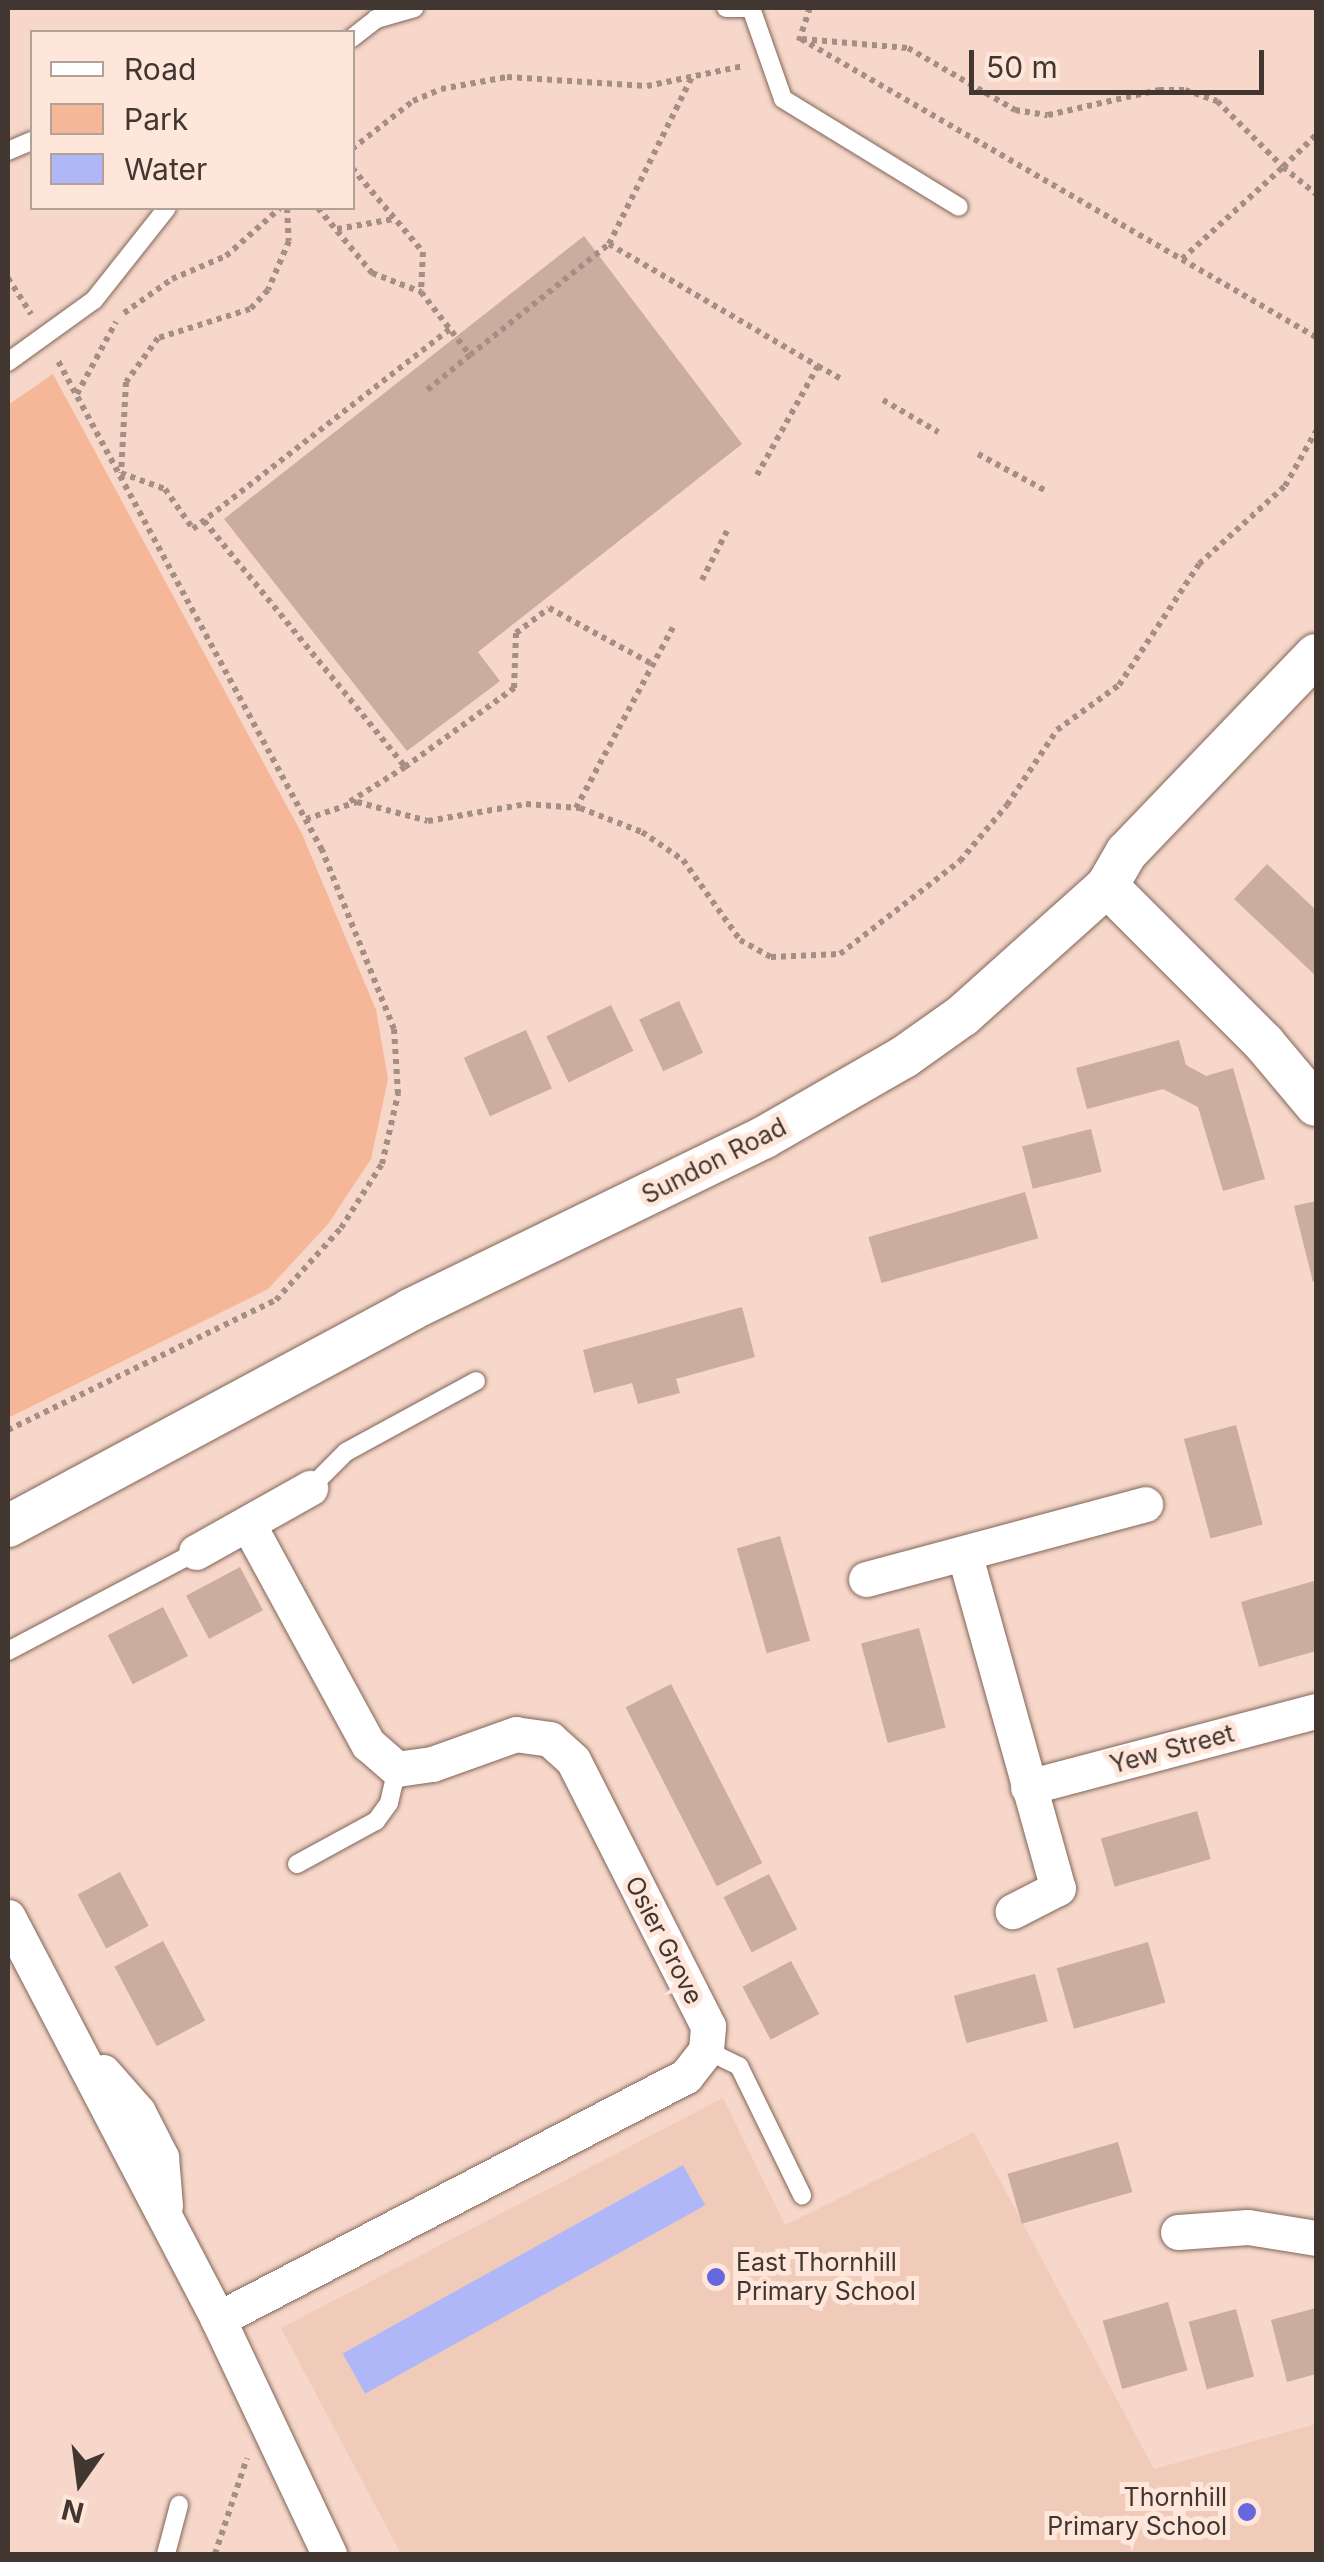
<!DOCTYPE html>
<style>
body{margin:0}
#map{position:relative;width:1324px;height:2562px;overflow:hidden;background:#f6d7c9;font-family:Inter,sans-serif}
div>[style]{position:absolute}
.built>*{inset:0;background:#f0cbb9}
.green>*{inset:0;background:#f6b698}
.water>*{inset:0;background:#b0b7f8;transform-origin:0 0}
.building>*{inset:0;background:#caad9f;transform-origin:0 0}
.path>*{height:6px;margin-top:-3px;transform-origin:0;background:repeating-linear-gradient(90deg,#a58f85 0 5px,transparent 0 10px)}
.roads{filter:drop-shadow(0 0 2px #806559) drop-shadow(0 0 2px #806559)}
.service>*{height:18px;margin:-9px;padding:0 9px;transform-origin:9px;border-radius:9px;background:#fff}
.minor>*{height:35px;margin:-17.5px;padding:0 17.5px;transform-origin:17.5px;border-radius:17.5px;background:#fff}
.tertiary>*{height:42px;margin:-21px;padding:0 21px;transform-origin:21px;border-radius:21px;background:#fff}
.dots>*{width:28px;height:28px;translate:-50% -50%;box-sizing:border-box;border:5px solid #ffe6da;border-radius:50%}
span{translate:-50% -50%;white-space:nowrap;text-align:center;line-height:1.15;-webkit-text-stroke:10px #ffe6da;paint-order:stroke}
.street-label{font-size:25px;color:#423631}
.poi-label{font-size:25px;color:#423631}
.left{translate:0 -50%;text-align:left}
.right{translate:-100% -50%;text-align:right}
.frame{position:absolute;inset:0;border:10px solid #423631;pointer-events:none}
.legend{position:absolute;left:30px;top:30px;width:325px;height:180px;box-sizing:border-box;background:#ffe6da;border:2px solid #b3a096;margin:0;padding:12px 18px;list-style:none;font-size:30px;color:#423631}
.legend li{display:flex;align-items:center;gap:20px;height:50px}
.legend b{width:50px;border:2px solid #b3a096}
.north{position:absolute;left:30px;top:2432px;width:100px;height:100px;-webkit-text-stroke:8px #ffe6da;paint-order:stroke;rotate:194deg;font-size:28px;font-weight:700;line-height:40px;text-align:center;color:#423631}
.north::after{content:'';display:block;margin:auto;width:35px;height:45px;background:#423631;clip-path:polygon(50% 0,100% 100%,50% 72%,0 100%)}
.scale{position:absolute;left:969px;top:50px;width:295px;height:45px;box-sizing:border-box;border:5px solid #423631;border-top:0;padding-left:12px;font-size:30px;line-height:35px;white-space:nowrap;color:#423631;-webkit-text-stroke:8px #ffe6da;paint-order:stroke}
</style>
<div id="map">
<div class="built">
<i style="clip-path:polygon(723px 2098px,785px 2225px,974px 2132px,1154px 2469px,1316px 2424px,1316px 2554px,401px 2554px,281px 2328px)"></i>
</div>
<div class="green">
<i style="clip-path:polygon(53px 374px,302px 834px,376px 1010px,388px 1079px,371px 1159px,328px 1224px,268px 1289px,8px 1418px,8px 405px)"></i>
</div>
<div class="water">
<i style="left:683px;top:2165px;width:46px;height:389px;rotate:61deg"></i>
</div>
<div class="building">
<i style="clip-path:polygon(584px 236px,742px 444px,478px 652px,500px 681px,407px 751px,224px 519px)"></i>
<i style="clip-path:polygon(1267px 864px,1316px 910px,1316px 976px,1234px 899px)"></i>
<i style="left:679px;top:1001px;width:57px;height:44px;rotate:65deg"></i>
<i style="left:611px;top:1005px;width:51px;height:72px;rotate:64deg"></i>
<i style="left:526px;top:1030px;width:64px;height:68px;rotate:66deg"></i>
<i style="clip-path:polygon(1179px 1040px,1186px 1065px,1206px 1076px,1233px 1068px,1265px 1179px,1223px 1191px,1198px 1107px,1163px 1089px,1087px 1109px,1076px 1068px)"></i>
<i style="left:1091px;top:1129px;width:44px;height:71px;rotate:76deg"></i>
<i style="left:1025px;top:1192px;width:48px;height:163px;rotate:74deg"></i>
<i style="clip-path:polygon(1316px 1201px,1316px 1281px,1313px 1282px,1294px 1206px)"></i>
<i style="clip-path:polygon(742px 1307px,755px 1357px,676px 1379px,680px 1393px,638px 1404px,632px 1383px,594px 1393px,583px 1350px)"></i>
<i style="left:1236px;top:1425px;width:103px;height:54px;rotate:75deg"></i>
<i style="left:780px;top:1536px;width:109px;height:45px;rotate:74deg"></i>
<i style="left:240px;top:1567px;width:49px;height:61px;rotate:62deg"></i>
<i style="clip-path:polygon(1314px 1581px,1316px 1651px,1259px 1667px,1241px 1602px)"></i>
<i style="left:163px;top:1607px;width:55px;height:62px;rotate:63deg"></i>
<i style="left:919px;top:1628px;width:103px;height:60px;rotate:75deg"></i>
<i style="left:671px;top:1684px;width:201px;height:51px;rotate:63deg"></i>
<i style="left:1197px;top:1811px;width:50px;height:100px;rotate:74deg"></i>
<i style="left:120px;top:1872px;width:61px;height:48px;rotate:62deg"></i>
<i style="left:769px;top:1874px;width:62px;height:51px;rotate:63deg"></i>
<i style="left:163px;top:1941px;width:90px;height:55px;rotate:62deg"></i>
<i style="left:1148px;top:1942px;width:63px;height:95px;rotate:74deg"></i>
<i style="left:791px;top:1961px;width:60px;height:55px;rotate:62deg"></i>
<i style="left:1035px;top:1974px;width:49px;height:84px;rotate:75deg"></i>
<i style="left:1118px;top:2142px;width:52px;height:115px;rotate:74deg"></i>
<i style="left:1168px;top:2302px;width:71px;height:68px;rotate:74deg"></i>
<i style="clip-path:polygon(1316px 2308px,1316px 2374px,1287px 2382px,1271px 2320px)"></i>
<i style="left:1236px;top:2309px;width:70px;height:49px;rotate:75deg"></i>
</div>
<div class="path">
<i style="left:801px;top:39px;width:595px;rotate:30.06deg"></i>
<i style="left:802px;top:39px;width:106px;rotate:4.9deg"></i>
<i style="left:908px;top:48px;width:124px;rotate:30.1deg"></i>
<i style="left:1015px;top:110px;width:33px;rotate:9deg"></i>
<i style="left:1048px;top:115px;width:114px;rotate:-12.7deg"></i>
<i style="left:1159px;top:90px;width:26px"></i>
<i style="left:1185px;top:90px;width:34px;rotate:19deg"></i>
<i style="left:1217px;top:101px;width:93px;rotate:45deg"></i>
<i style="left:1283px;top:167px;width:46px;rotate:-44.1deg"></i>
<i style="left:799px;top:41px;width:35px;rotate:-72deg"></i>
<i style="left:352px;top:149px;width:78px;rotate:-38.2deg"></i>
<i style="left:413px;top:101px;width:30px;rotate:-23deg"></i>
<i style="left:441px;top:89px;width:67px;rotate:-10.3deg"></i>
<i style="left:507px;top:77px;width:140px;rotate:3.7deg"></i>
<i style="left:647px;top:86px;width:99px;rotate:-11.7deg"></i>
<i style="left:352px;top:168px;width:110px;rotate:49.8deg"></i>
<i style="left:423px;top:252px;width:40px;rotate:92.9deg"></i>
<i style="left:287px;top:208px;width:33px;rotate:87deg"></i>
<i style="left:289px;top:241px;width:53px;rotate:113.2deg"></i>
<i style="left:268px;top:290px;width:26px;rotate:133deg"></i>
<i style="left:250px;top:309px;width:96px;rotate:162.5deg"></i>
<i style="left:158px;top:338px;width:54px;rotate:126deg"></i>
<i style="left:126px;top:382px;width:91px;rotate:93.1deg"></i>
<i style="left:121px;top:473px;width:47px;rotate:20deg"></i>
<i style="left:165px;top:489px;width:49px;rotate:55deg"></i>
<i style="left:193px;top:529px;width:326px;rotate:-37.9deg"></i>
<i style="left:318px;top:208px;width:85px;rotate:50.3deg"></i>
<i style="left:372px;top:273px;width:53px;rotate:21.2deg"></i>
<i style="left:421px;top:292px;width:80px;rotate:52.1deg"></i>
<i style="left:470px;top:355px;width:57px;rotate:140.7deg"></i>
<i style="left:337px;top:229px;width:58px;rotate:-10deg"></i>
<i style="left:609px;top:244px;width:242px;rotate:30.3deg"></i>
<i style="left:1182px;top:259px;width:137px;rotate:-42.3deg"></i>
<i style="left:1283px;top:167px;width:43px;rotate:39.3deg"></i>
<i style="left:8px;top:278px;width:43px;rotate:57.4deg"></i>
<i style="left:124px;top:313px;width:59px;rotate:-35.3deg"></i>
<i style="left:172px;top:279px;width:59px;rotate:-23.1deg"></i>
<i style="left:226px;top:256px;width:72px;rotate:-41.6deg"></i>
<i style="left:470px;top:355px;width:178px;rotate:-38.6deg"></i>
<i style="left:609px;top:244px;width:186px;rotate:-63.6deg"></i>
<i style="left:77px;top:394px;width:82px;rotate:-61.6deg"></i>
<i style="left:883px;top:400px;width:64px;rotate:30.2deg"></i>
<i style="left:978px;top:454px;width:80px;rotate:28.5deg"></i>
<i style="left:757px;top:475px;width:125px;rotate:-60.8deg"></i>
<i style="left:818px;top:366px;width:25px;rotate:29deg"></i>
<i style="left:204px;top:521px;width:318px;rotate:50.7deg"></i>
<i style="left:405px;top:767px;width:66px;rotate:148deg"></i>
<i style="left:702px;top:580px;width:59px;rotate:-63deg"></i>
<i style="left:405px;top:767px;width:135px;rotate:-35.9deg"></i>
<i style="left:514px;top:688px;width:55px;rotate:-87.9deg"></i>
<i style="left:516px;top:633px;width:41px;rotate:-37.1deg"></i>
<i style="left:549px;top:608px;width:117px;rotate:28.5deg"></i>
<i style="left:576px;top:808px;width:205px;rotate:-61.8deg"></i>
<i style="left:306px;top:819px;width:54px;rotate:-18.4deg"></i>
<i style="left:357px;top:802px;width:73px;rotate:15deg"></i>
<i style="left:428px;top:821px;width:99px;rotate:-9.8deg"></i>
<i style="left:526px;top:804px;width:54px;rotate:4.2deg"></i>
<i style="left:580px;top:808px;width:66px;rotate:21.2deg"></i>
<i style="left:642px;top:832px;width:50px;rotate:34.3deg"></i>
<i style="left:683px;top:860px;width:98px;rotate:54.5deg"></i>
<i style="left:740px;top:940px;width:35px;rotate:29deg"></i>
<i style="left:771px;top:957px;width:69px;rotate:-2.5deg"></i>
<i style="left:840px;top:954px;width:152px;rotate:-37.8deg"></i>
<i style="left:960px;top:861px;width:73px;rotate:-50deg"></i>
<i style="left:1007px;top:805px;width:90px;rotate:-56.3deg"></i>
<i style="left:1057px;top:730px;width:77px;rotate:-36deg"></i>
<i style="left:1119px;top:685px;width:145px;rotate:-56.5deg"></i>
<i style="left:1199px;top:564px;width:116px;rotate:-42.2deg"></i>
<i style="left:1285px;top:486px;width:63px;rotate:-60.6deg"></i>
<i style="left:8px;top:1430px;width:298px;rotate:-25.9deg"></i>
<i style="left:276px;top:1300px;width:97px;rotate:-47.9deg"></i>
<i style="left:341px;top:1228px;width:76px;rotate:-57.4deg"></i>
<i style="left:382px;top:1164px;width:72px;rotate:-77.1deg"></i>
<i style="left:398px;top:1094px;width:65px;rotate:-93.5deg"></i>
<i style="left:394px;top:1029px;width:193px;rotate:-111.9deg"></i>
<i style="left:322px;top:850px;width:558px;rotate:-118.36deg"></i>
<i style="left:215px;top:2554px;width:101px;rotate:-71.6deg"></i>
</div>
<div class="roads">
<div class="service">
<i style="left:726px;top:8px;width:26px"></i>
<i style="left:751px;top:8px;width:96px;rotate:70.6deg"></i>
<i style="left:783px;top:99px;width:206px;rotate:31.5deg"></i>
<i style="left:352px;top:38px;width:31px;rotate:-38deg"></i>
<i style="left:376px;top:19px;width:40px;rotate:-16deg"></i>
<i style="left:8px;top:151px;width:26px;rotate:-23deg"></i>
<i style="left:8px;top:362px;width:106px;rotate:-35.8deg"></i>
<i style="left:94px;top:300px;width:117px;rotate:-51.6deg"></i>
<i style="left:310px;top:1488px;width:51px;rotate:-45deg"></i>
<i style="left:346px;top:1452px;width:148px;rotate:-28.6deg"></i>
<i style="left:8px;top:1651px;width:212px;rotate:-27.8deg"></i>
<i style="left:297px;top:1864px;width:90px;rotate:-28.6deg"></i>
<i style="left:376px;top:1821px;width:22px;rotate:-54deg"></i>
<i style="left:389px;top:1803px;width:35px;rotate:-77deg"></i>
<i style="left:706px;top:2050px;width:37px;rotate:26deg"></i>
<i style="left:739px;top:2066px;width:144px;rotate:64deg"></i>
<i style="left:166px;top:2554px;width:51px;rotate:-75.1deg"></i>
</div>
<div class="minor">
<i style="left:196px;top:1552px;width:131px;rotate:-29.3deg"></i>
<i style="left:965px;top:1556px;width:345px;rotate:74.4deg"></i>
<i style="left:1058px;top:1888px;width:51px;rotate:152.9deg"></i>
<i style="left:866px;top:1579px;width:289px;rotate:-15deg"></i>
<i style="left:1028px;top:1787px;width:298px;rotate:-14.8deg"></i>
<i style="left:8px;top:1917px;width:454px;rotate:62.4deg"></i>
<i style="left:218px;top:2319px;width:260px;rotate:64.7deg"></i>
<i style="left:103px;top:2072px;width:53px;rotate:48.8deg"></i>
<i style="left:138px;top:2112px;width:51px;rotate:62.9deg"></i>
<i style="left:161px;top:2157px;width:49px;rotate:85.3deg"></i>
<i style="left:1178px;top:2232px;width:70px;rotate:-4.1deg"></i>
<i style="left:1248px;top:2227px;width:69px;rotate:9.2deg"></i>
<i style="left:218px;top:2319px;width:527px;rotate:-27.44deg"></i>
<i style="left:686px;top:2076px;width:33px;rotate:-52deg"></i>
<i style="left:706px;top:2050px;width:24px;rotate:-85deg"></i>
<i style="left:708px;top:2026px;width:298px;rotate:-116.9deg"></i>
<i style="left:573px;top:1760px;width:31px;rotate:-138deg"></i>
<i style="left:550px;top:1739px;width:34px;rotate:-172deg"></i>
<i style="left:516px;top:1734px;width:89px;rotate:160.3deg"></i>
<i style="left:432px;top:1764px;width:35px;rotate:172deg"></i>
<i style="left:397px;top:1769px;width:38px;rotate:-139deg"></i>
<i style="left:368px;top:1744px;width:251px;rotate:-118.6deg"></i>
</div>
<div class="tertiary">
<i style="left:1107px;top:886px;width:222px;rotate:45deg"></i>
<i style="left:1264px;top:1043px;width:81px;rotate:50deg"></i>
<i style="left:8px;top:1526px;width:456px;rotate:-28.2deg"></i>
<i style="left:410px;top:1310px;width:393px;rotate:-26deg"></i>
<i style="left:763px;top:1138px;width:163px;rotate:-29.9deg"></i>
<i style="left:904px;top:1057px;width:71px;rotate:-35.3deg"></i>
<i style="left:962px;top:1016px;width:195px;rotate:-41.9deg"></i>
<i style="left:1107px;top:886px;width:39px;rotate:-60deg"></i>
<i style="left:1127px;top:852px;width:273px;rotate:-46.2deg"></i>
</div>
</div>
<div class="dots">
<i style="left:716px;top:2277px;background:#6666df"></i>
<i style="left:1247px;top:2512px;background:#6666df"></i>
</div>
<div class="street-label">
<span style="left:714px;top:1161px;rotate:-27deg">Sundon Road</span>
<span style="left:1172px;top:1749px;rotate:-15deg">Yew Street</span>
<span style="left:664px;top:1940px;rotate:63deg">Osier Grove</span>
</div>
<div class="poi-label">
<span class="left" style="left:736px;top:2277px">East Thornhill<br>Primary School</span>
<span class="right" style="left:1227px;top:2512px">Thornhill<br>Primary School</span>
</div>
<div class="frame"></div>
<ul class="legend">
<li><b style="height:12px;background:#fff"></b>Road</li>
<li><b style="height:28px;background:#f6b698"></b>Park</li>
<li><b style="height:28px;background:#b0b7f8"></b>Water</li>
</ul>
<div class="north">N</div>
<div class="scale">50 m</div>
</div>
